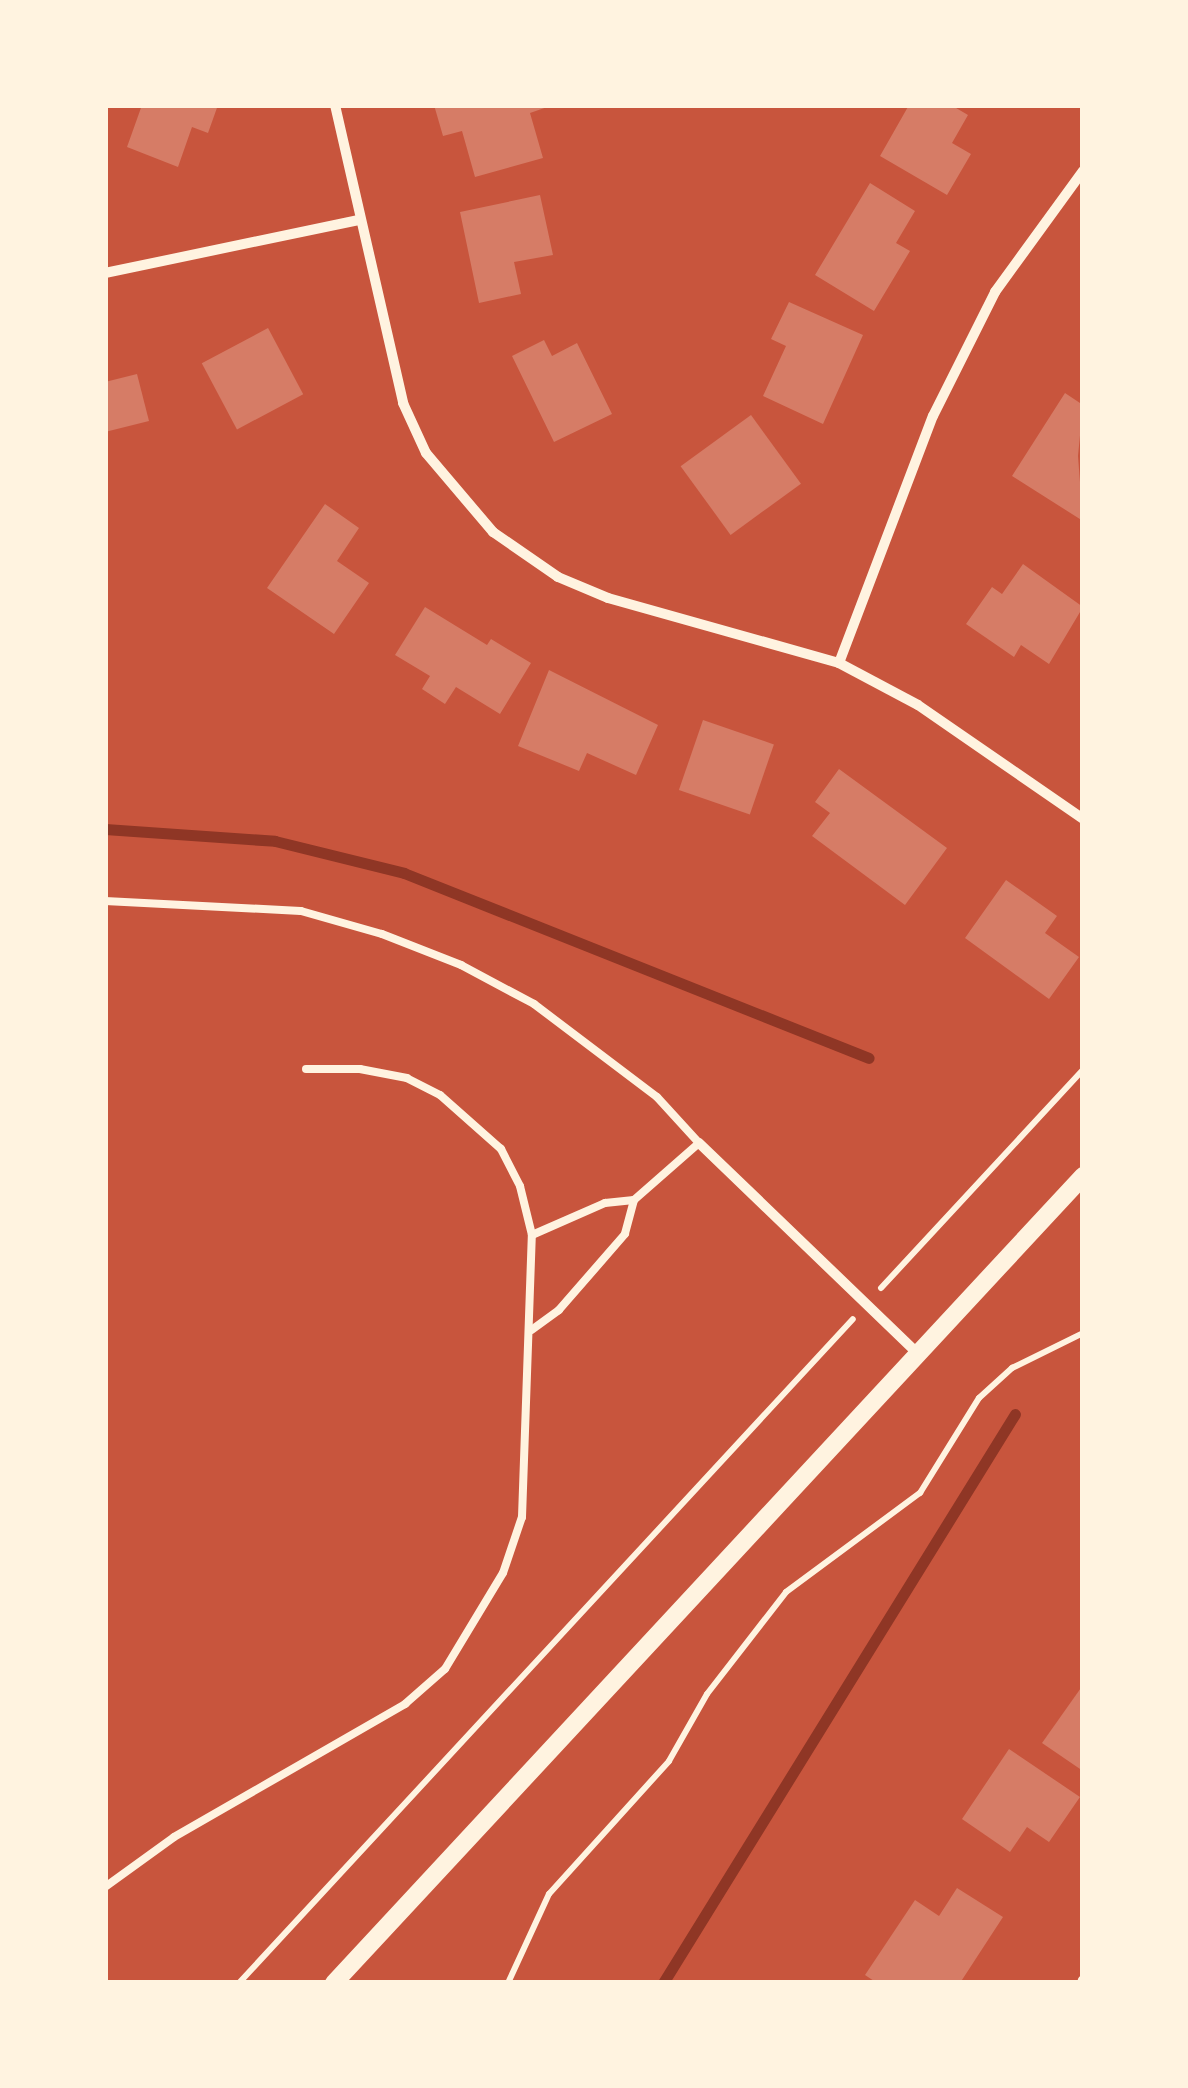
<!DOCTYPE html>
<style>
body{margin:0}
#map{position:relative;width:1188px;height:2088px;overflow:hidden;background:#c8553d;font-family:"Alegreya Sans",sans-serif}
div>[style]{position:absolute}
.stream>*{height:11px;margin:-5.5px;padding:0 5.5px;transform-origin:5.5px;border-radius:5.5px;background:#8f3625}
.building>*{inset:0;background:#d67c66;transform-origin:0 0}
.path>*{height:6px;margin:-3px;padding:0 3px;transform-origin:3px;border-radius:3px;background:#fff3e0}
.service>*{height:8px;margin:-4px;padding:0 4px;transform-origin:4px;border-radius:4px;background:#fff3e0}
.minor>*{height:10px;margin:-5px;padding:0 5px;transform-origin:5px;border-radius:5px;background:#fff3e0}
.tertiary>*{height:18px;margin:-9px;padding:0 9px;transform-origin:9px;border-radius:9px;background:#fff3e0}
span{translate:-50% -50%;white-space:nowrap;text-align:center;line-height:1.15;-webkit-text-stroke:8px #fff3e0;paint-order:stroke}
.frame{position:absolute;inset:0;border:108px solid #fff3e0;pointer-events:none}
</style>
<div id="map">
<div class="stream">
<i style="left:105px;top:829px;width:170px;rotate:4deg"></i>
<i style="left:275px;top:841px;width:133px;rotate:13.9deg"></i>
<i style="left:404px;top:873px;width:500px;rotate:21.7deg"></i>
<i style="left:663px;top:1983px;width:669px;rotate:-58.26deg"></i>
</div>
<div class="building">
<i style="clip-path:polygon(142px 105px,218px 105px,208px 133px,192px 127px,178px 167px,127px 147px)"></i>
<i style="clip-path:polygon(434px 105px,553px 105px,530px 113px,543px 158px,475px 177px,462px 131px,443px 136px)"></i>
<i style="clip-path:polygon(909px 105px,951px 105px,968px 115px,952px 143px,971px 154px,947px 195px,880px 156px)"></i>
<i style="clip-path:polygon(870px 183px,915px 211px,896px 243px,910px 251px,874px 311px,815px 275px)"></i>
<i style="clip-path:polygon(540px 195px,553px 255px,514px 262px,521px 294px,479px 303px,460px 212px)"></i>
<i style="clip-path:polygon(789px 302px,863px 335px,823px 424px,763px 396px,786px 346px,771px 339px)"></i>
<i style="left:268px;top:328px;width:75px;height:75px;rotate:62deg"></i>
<i style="clip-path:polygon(544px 340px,552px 356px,577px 343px,612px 414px,554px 442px,512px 356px)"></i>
<i style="clip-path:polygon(137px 374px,149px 421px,105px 432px,105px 382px)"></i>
<i style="clip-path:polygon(1065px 393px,1083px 405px,1078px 456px,1083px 521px,1012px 476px)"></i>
<i style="left:751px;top:415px;width:85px;height:87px;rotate:54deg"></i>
<i style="clip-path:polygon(325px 504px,359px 528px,337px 561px,369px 583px,334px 634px,267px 588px)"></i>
<i style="clip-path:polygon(1023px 564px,1083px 607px,1049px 664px,1021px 645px,1014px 657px,966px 624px,992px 587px,1002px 594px)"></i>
<i style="clip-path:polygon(425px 607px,487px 645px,491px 639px,531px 663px,500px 714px,456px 687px,445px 704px,422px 689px,430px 676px,395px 655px)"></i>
<i style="clip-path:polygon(549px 670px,658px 725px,636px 775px,587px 753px,579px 771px,518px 746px)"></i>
<i style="left:703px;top:720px;width:75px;height:74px;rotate:19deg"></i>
<i style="clip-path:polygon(839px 769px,947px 848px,905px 905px,812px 836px,830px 813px,815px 802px)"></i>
<i style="clip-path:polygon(1006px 880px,1057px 916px,1045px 933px,1079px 957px,1049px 999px,965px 938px)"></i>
<i style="clip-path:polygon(1083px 1685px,1083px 1771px,1042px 1743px)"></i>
<i style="clip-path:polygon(1009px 1749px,1080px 1797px,1049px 1842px,1027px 1827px,1010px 1852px,962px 1819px)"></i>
<i style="clip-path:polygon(957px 1888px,1003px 1917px,960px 1983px,877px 1983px,865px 1975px,915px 1900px,939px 1916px)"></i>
</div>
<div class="path">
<i style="left:881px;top:1288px;width:297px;rotate:-47.2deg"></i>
<i style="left:239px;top:1983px;width:904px;rotate:-47.24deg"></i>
<i style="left:508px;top:1983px;width:98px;rotate:-65.3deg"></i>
<i style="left:549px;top:1894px;width:179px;rotate:-47.9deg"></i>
<i style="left:669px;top:1761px;width:77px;rotate:-60.4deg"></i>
<i style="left:707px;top:1694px;width:129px;rotate:-52.2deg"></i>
<i style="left:786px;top:1592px;width:167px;rotate:-36.5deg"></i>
<i style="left:920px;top:1493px;width:112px;rotate:-58.2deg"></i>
<i style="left:979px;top:1398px;width:45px;rotate:-42.3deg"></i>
<i style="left:1012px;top:1368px;width:79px;rotate:-26.2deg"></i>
</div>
<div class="service">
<i style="left:105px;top:901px;width:196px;rotate:2.9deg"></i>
<i style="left:301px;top:911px;width:84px;rotate:15.9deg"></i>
<i style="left:382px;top:934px;width:85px;rotate:21.4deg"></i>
<i style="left:461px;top:965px;width:83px;rotate:28.1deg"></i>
<i style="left:534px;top:1004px;width:154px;rotate:37.1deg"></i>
<i style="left:657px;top:1097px;width:62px;rotate:47.6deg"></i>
<i style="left:699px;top:1143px;width:86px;rotate:138.8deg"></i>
<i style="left:634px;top:1200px;width:35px;rotate:105deg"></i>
<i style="left:625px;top:1234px;width:101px;rotate:131deg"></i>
<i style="left:559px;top:1310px;width:34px;rotate:144deg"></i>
<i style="left:532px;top:1235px;width:80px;rotate:-23.7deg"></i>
<i style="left:605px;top:1203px;width:29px;rotate:-6deg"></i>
<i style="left:105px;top:1887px;width:85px;rotate:-35.9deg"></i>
<i style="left:174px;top:1837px;width:267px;rotate:-29.9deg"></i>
<i style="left:405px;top:1704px;width:53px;rotate:-41.2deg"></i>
<i style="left:445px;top:1669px;width:112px;rotate:-58.9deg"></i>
<i style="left:503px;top:1573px;width:59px;rotate:-71.3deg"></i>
<i style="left:522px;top:1517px;width:282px;rotate:-88deg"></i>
<i style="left:532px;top:1235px;width:50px;rotate:-103.8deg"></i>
<i style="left:520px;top:1186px;width:42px;rotate:-117.2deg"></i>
<i style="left:501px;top:1149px;width:81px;rotate:-138.5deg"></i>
<i style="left:440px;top:1095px;width:37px;rotate:-153deg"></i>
<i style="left:407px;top:1078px;width:48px;rotate:-169.2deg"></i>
<i style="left:360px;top:1069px;width:54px;rotate:180deg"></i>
</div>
<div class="minor">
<i style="left:335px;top:105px;width:306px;rotate:77.1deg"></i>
<i style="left:403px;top:403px;width:55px;rotate:65.3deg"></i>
<i style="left:426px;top:453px;width:104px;rotate:49.7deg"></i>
<i style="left:493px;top:532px;width:79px;rotate:34.7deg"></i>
<i style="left:558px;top:577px;width:54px;rotate:22.8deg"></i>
<i style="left:608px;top:598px;width:240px;rotate:15.7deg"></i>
<i style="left:839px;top:663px;width:89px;rotate:28deg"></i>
<i style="left:918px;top:705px;width:201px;rotate:34.6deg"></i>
<i style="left:105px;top:273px;width:258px;rotate:-11.8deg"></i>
<i style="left:839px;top:663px;width:264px;rotate:-69.2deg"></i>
<i style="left:933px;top:416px;width:139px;rotate:-63.4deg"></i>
<i style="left:995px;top:292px;width:150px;rotate:-54deg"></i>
<i style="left:699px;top:1143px;width:304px;rotate:43.9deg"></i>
<i style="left:1082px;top:1983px;width:3px;rotate:-72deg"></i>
</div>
<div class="tertiary">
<i style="left:334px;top:1983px;width:1101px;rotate:-47.13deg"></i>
</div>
<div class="frame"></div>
</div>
